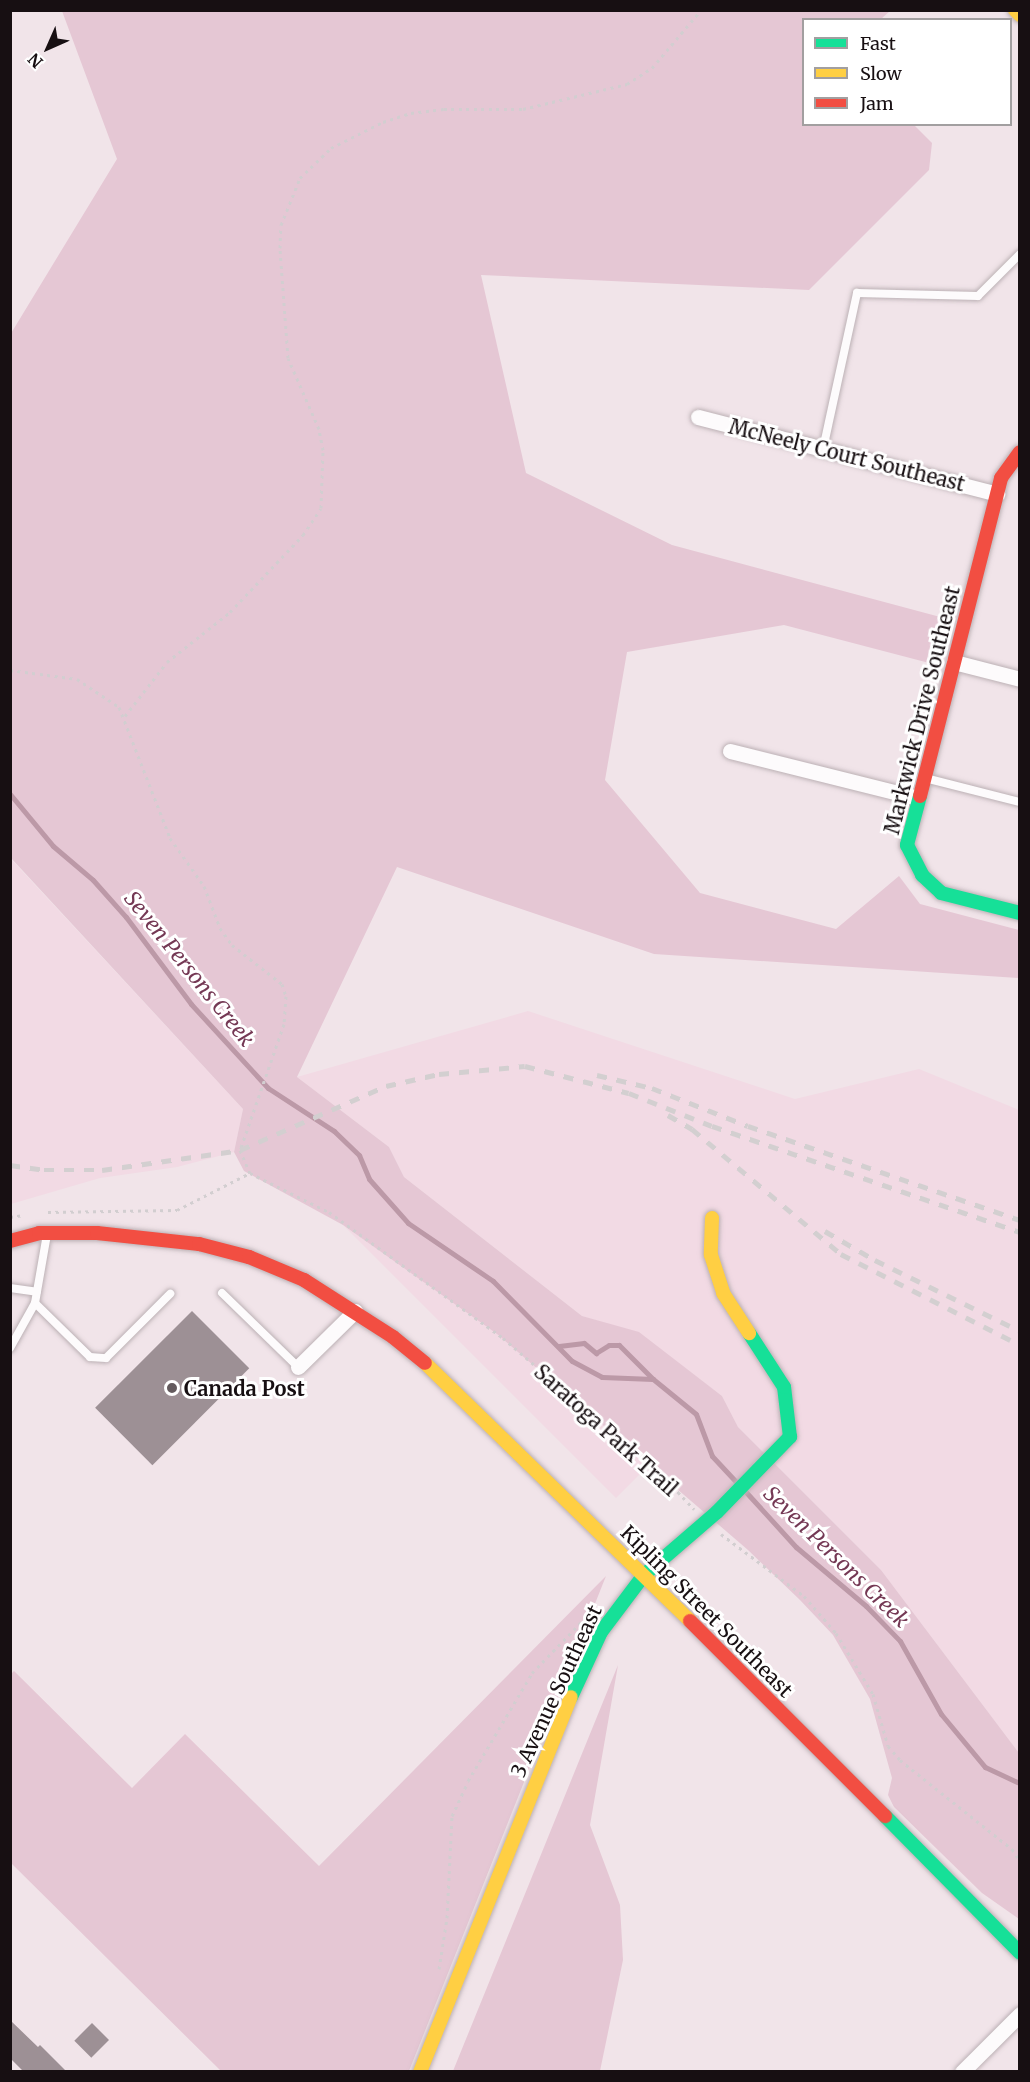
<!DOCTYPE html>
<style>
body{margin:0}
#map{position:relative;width:1030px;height:2082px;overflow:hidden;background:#f1e4e9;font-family:Merriweather,serif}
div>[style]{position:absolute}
.built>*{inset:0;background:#f2dae4}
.green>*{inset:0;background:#e5c7d4}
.stream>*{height:5px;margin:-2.5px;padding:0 2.5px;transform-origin:2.5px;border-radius:2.5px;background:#bc99a7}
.building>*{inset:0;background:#9d9095;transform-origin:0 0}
.path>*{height:3px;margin-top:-1.5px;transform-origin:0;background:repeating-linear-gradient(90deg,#d2ced0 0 3px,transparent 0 7.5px)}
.roads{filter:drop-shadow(0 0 2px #bcb1b5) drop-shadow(0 0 2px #bcb1b5)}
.lane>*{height:8px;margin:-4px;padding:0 4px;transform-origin:4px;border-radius:4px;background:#fdfbfc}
.street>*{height:15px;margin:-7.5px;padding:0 7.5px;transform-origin:7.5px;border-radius:7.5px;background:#fdfbfc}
.fast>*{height:14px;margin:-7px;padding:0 7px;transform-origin:7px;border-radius:7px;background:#16e098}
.slow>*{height:14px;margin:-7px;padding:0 7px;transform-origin:7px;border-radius:7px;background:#ffcf43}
.jam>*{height:14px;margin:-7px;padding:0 7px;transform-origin:7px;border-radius:7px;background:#f24e42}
.rail>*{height:4.5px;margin-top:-2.25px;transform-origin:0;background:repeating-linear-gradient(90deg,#d3cfd0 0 10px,transparent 0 20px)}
.dots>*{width:16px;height:16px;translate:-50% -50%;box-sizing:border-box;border:3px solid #fff;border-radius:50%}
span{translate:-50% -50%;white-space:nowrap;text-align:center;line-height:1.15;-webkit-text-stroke:6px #fff;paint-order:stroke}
.street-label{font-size:20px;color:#170f12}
.poi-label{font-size:20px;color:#170f12;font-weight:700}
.left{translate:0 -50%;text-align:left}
.water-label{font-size:21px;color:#743854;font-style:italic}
.frame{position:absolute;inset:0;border:12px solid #170f12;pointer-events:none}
.legend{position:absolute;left:802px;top:18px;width:210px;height:108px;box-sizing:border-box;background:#fff;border:2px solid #a29fa0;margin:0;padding:8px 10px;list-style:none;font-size:18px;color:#170f12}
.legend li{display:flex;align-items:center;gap:12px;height:30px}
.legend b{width:30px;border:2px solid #a29fa0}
.north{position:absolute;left:18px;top:18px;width:60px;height:60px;-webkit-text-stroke:4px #fff;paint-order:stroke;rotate:225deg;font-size:16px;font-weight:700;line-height:24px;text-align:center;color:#170f12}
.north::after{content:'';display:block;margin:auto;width:21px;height:27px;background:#170f12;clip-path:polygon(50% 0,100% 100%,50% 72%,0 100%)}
</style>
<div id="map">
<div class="built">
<i style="clip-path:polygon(10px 858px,243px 1109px,234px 1152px,177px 1167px,100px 1178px,11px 1204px)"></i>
<i style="clip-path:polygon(528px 1011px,795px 1099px,919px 1069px,1019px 1110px,1019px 1753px,881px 1570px,738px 1427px,722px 1396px,639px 1333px,582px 1316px,404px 1177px,389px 1147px,297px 1077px)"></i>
<i style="clip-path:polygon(343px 1225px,497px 1334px,649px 1465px,616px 1498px)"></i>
</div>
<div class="green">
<i style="clip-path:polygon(62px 11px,890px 11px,881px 19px,804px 20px,804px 124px,914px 125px,932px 143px,929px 170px,809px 290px,481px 275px,526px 473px,672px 545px,944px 618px,933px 664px,784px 625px,627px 652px,605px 780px,700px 893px,836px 929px,899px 876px,920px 904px,1019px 930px,1019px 978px,654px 954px,397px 867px,297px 1077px,389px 1147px,404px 1177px,582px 1316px,639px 1332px,722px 1396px,738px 1427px,881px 1570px,1019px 1753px,1019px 1919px,982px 1893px,894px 1807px,888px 1795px,892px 1778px,870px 1699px,833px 1635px,800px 1600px,748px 1550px,497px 1334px,343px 1225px,244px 1171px,234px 1152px,243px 1109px,11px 858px,10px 335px,117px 159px)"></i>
<i style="clip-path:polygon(606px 1576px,409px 2071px,221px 2071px,11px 1863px,10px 1675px,14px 1671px,132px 1788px,185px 1734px,319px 1866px)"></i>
<i style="clip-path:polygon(618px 1665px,590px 1825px,620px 1905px,623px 1960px,600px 2071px,453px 2071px)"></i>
</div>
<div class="stream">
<i style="left:10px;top:794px;width:67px;rotate:50.4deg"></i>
<i style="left:53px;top:846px;width:52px;rotate:40.4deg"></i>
<i style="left:93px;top:880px;width:50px;rotate:48.3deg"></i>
<i style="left:126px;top:917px;width:109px;rotate:53.2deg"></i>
<i style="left:191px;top:1004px;width:114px;rotate:47.5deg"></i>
<i style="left:268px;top:1088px;width:79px;rotate:33.1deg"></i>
<i style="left:334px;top:1131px;width:35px;rotate:44deg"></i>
<i style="left:359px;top:1155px;width:26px;rotate:67deg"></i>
<i style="left:369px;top:1179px;width:59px;rotate:48.4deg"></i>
<i style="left:408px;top:1223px;width:103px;rotate:34.3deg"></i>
<i style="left:493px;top:1281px;width:112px;rotate:45.4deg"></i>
<i style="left:572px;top:1361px;width:34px;rotate:28deg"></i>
<i style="left:602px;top:1377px;width:51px;rotate:2.2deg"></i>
<i style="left:653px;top:1379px;width:55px;rotate:39.1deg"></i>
<i style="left:696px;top:1414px;width:45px;rotate:69.1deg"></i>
<i style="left:712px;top:1456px;width:40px;rotate:47deg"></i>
<i style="left:559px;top:1346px;width:25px;rotate:-7deg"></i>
<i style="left:584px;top:1343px;width:16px;rotate:40deg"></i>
<i style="left:596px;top:1353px;width:15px;rotate:-32deg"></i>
<i style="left:609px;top:1345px;width:10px"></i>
<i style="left:619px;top:1345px;width:48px;rotate:45deg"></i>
<i style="left:745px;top:1491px;width:76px;rotate:47.7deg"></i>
<i style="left:796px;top:1547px;width:92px;rotate:40.1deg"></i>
<i style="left:866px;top:1606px;width:49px;rotate:45.8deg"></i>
<i style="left:900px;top:1641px;width:84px;rotate:60.7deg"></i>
<i style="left:941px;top:1714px;width:69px;rotate:50.3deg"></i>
<i style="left:985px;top:1767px;width:38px;rotate:25deg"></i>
</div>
<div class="building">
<i style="left:192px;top:1311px;width:81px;height:137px;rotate:45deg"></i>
<i style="clip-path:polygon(10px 2020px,38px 2047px,40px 2045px,67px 2072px,24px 2072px,10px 2058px)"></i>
<i style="left:92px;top:2023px;width:24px;height:25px;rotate:45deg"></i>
</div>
<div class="path">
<i style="left:10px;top:670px;width:68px;rotate:7.7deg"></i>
<i style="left:77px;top:679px;width:50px;rotate:33.7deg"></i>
<i style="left:119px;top:707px;width:141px;rotate:68.7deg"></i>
<i style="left:170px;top:838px;width:59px;rotate:54.7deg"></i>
<i style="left:204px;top:886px;width:45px;rotate:69.1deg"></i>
<i style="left:220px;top:928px;width:21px;rotate:55deg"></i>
<i style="left:232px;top:945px;width:63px;rotate:38deg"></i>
<i style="left:282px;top:984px;width:13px;rotate:72deg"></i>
<i style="left:286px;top:996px;width:28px;rotate:94deg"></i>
<i style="left:284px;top:1024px;width:133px;rotate:109.2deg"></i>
<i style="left:240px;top:1150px;width:25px;rotate:67deg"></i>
<i style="left:250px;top:1173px;width:88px;rotate:26.3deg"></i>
<i style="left:329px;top:1212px;width:215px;rotate:35.9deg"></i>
<i style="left:503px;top:1338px;width:203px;rotate:40.6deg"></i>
<i style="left:657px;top:1470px;width:54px;rotate:46.5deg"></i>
<i style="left:125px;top:716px;width:68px;rotate:-52.1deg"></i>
<i style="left:167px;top:662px;width:80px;rotate:-38.4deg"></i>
<i style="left:230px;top:612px;width:106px;rotate:-46.5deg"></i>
<i style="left:303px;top:535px;width:32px;rotate:-56deg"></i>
<i style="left:321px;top:508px;width:58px;rotate:-88deg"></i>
<i style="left:323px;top:450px;width:21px;rotate:-101deg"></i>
<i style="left:319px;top:429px;width:77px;rotate:-113.6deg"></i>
<i style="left:288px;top:358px;width:110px;rotate:-94.2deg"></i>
<i style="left:280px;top:248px;width:23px;rotate:-88deg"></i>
<i style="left:281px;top:225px;width:51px;rotate:-68deg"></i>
<i style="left:300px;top:178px;width:43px;rotate:-44.1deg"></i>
<i style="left:331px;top:148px;width:58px;rotate:-26.6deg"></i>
<i style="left:383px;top:122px;width:29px;rotate:-18deg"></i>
<i style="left:411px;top:113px;width:33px;rotate:-7deg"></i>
<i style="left:444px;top:109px;width:79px"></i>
<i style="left:523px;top:109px;width:107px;rotate:-13.5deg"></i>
<i style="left:627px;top:84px;width:30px;rotate:-33deg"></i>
<i style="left:652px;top:68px;width:76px;rotate:-49.8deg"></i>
<i style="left:48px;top:1212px;width:129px;rotate:-0.9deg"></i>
<i style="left:177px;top:1210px;width:82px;rotate:-26.9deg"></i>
<i style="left:10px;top:1217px;width:14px;rotate:-8deg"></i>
<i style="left:721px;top:1534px;width:104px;rotate:36.8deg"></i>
<i style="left:804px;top:1596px;width:49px;rotate:49.1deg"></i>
<i style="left:836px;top:1633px;width:71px;rotate:58.8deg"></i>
<i style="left:873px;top:1694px;width:54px;rotate:73.9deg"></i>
<i style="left:888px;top:1746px;width:18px;rotate:49deg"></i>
<i style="left:900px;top:1760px;width:143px;rotate:38.5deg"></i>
<i style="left:1012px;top:1849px;width:14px;rotate:56deg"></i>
<i style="left:439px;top:1969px;width:52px;rotate:-81.1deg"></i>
<i style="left:447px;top:1918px;width:102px;rotate:-87.2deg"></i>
<i style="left:452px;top:1816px;width:38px;rotate:-65deg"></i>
<i style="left:468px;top:1781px;width:126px;rotate:-59.3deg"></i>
<i style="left:532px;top:1673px;width:81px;rotate:-46deg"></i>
</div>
<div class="roads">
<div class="lane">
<i style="left:823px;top:449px;width:160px;rotate:-77.7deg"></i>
<i style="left:857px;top:293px;width:121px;rotate:1.4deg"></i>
<i style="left:978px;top:296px;width:59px;rotate:-45deg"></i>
<i style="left:925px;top:778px;width:98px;rotate:14.2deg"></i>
<i style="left:10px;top:1288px;width:27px;rotate:8deg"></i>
<i style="left:222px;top:1293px;width:106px;rotate:44.2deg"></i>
<i style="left:35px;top:1303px;width:77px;rotate:44.5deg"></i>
<i style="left:90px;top:1357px;width:16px;rotate:4deg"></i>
<i style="left:106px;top:1358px;width:91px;rotate:-45deg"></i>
<i style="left:10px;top:1348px;width:51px;rotate:-60.9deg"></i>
<i style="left:35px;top:1303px;width:70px;rotate:-80.1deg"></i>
</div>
<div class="street">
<i style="left:698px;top:417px;width:309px;rotate:14.4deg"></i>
<i style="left:954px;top:662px;width:68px;rotate:14.4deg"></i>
<i style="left:730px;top:751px;width:194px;rotate:14deg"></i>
<i style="left:298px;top:1367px;width:80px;rotate:-44.5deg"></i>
<i style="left:962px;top:2072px;width:82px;rotate:-45deg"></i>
</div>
<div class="fast">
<i style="left:920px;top:796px;width:51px;rotate:104.9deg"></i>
<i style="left:907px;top:845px;width:34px;rotate:63deg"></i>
<i style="left:922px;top:875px;width:26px;rotate:43deg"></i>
<i style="left:941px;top:893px;width:81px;rotate:14.2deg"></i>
<i style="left:571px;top:1697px;width:72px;rotate:-65.2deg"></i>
<i style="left:601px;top:1632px;width:71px;rotate:-53deg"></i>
<i style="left:644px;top:1575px;width:96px;rotate:-40.8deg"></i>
<i style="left:717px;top:1512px;width:105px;rotate:-45.8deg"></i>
<i style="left:790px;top:1437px;width:50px;rotate:-96.8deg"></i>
<i style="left:784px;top:1387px;width:64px;rotate:-122.9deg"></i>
<i style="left:885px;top:1816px;width:192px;rotate:45.4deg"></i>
</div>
<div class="slow">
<i style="left:1015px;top:10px;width:7px;rotate:45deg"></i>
<i style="left:712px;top:1218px;width:37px;rotate:92deg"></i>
<i style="left:711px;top:1255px;width:40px;rotate:72deg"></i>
<i style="left:723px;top:1293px;width:48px;rotate:57deg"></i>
<i style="left:425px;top:1363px;width:370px;rotate:44.2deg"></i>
<i style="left:420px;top:2072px;width:404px;rotate:-68.1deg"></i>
</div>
<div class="jam">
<i style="left:920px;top:796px;width:328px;rotate:-75.7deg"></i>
<i style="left:1001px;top:478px;width:32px;rotate:-54deg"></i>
<i style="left:10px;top:1241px;width:30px;rotate:-15deg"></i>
<i style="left:39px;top:1233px;width:58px"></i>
<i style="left:97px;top:1233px;width:103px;rotate:6.2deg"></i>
<i style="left:199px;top:1244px;width:52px;rotate:14.6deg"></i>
<i style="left:249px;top:1257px;width:60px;rotate:22.7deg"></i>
<i style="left:304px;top:1280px;width:106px;rotate:32.6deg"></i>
<i style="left:393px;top:1337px;width:41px;rotate:39.1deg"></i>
<i style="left:690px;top:1621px;width:276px;rotate:45deg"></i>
</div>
</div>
<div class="rail">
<i style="left:597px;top:1075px;width:57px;rotate:13.3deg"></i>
<i style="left:652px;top:1088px;width:103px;rotate:21.6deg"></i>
<i style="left:748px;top:1126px;width:288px;rotate:19.1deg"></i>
<i style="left:668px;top:1115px;width:28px;rotate:30deg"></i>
<i style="left:692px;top:1129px;width:194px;rotate:40deg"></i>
<i style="left:841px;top:1254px;width:201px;rotate:26.9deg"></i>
<i style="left:10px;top:1165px;width:34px;rotate:8deg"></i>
<i style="left:44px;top:1170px;width:58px"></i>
<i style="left:102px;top:1170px;width:139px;rotate:-8.2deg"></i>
<i style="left:240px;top:1150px;width:159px;rotate:-23.7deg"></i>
<i style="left:386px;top:1086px;width:54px;rotate:-12.8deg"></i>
<i style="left:439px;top:1074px;width:86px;rotate:-5.3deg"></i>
<i style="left:525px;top:1066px;width:107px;rotate:14.6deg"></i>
<i style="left:629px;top:1093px;width:89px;rotate:21.7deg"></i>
<i style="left:712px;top:1126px;width:326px;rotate:19deg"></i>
<i style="left:825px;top:1231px;width:58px;rotate:30.1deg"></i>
<i style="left:875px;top:1260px;width:161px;rotate:26.1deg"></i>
</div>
<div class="dots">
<i style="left:172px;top:1388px;background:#635a5d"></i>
</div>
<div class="street-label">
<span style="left:847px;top:455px;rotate:14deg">McNeely Court Southeast</span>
<span style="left:922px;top:710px;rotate:-76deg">Markwick Drive Southeast</span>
<span style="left:606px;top:1430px;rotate:42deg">Saratoga Park Trail</span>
<span style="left:707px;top:1611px;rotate:45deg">Kipling Street Southeast</span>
<span style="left:556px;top:1691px;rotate:-65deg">3 Avenue Southeast</span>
</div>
<div class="poi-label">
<span class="left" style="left:184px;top:1388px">Canada Post</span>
</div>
<div class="water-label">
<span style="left:189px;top:969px;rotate:51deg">Seven Persons Creek</span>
<span style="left:836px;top:1557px;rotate:44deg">Seven Persons Creek</span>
</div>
<div class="frame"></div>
<ul class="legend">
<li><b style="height:8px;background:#16e098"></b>Fast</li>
<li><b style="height:8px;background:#ffcf43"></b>Slow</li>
<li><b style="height:8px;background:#f24e42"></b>Jam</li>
</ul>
<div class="north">N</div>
</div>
